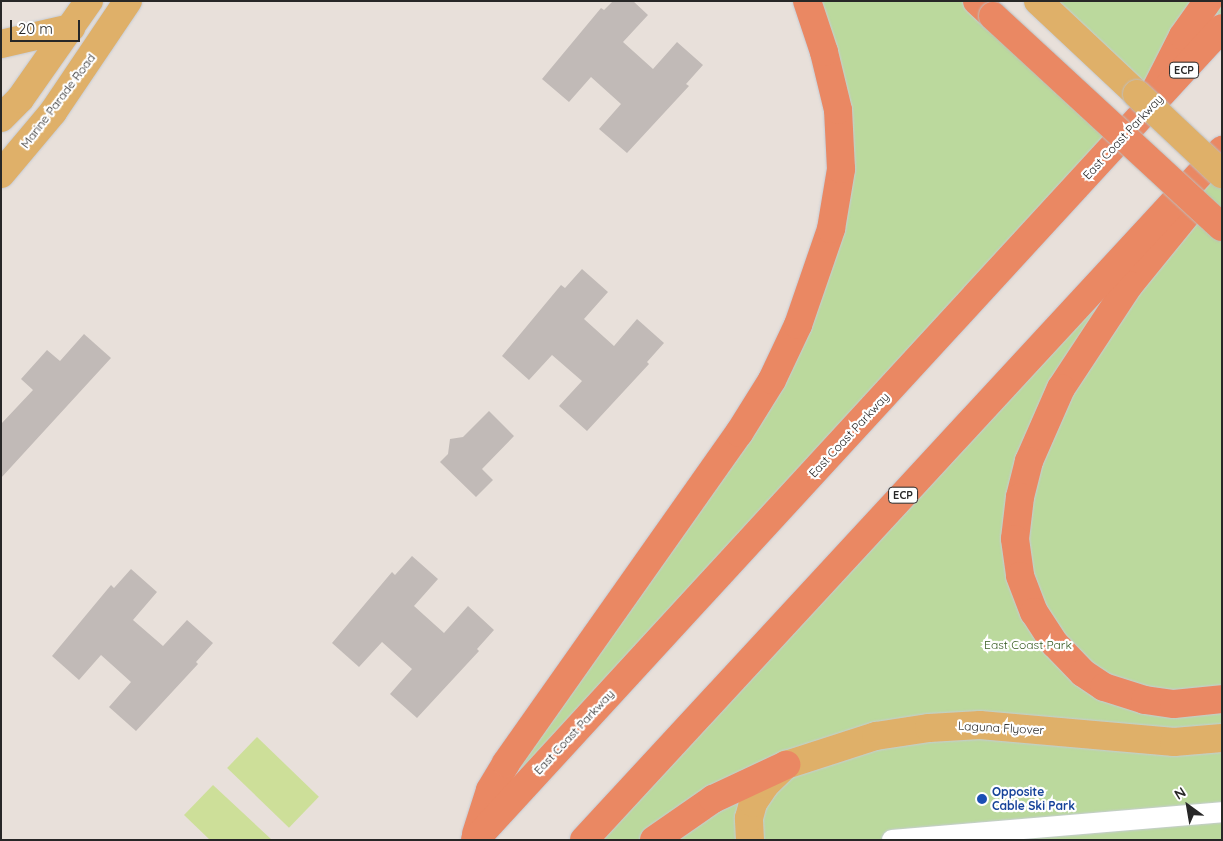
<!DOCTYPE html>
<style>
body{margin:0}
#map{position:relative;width:1223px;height:841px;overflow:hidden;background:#e8e0da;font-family:Quicksand,sans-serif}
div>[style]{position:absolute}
.green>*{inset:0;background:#bbd99d}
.pitch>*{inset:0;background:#cddf99;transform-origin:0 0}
.building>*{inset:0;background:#c1bab7}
.roads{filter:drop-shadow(0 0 1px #c6cbd4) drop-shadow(0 0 1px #c6cbd4)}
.minor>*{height:20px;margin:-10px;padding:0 10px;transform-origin:10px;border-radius:10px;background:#fff}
.primary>*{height:28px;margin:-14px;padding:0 14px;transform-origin:14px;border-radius:14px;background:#dfb069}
.motorway>*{height:28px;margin:-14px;padding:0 14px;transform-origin:14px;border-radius:14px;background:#ea8863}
.bridges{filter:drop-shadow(0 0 1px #bebebe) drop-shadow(0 0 1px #bebebe)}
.primary-bridge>*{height:28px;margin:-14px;padding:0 14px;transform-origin:14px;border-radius:14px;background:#dfb069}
.motorway-bridge>*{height:28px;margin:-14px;padding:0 14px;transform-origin:14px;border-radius:14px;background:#ea8863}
.dots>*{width:14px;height:14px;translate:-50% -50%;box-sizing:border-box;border:2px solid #fff;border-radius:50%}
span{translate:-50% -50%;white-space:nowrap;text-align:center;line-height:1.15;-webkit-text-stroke:4.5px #fff;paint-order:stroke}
.shield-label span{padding:1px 4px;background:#fff;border:1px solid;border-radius:4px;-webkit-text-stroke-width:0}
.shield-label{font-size:11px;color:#272727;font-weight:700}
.street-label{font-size:12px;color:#272727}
.park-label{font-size:12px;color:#365a21}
.transit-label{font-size:12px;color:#164399;font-weight:700}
.left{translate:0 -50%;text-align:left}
.frame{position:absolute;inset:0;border:2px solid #272727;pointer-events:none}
.north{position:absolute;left:1163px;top:781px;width:50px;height:50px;-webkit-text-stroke:4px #fff;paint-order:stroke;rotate:328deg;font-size:14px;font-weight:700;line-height:20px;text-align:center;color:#272727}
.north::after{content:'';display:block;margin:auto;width:18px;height:22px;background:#272727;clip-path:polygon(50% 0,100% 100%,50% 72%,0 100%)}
.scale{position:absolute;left:10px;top:20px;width:70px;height:22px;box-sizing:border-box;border:2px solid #272727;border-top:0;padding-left:6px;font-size:15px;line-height:18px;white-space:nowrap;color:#272727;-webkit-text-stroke:4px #fff;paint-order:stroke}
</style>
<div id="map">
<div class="green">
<i style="clip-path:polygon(807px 1px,977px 1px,1125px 134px,476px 838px,490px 791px,757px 406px,841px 169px)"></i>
<i style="clip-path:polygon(1038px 1px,1222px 1px,1222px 28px,1151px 107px)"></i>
<i style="clip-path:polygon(1222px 148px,1222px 840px,584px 840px)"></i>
</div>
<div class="pitch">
<i style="left:257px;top:737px;width:86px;height:43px;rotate:44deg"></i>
<i style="clip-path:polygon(213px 785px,272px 840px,210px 840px,184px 815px)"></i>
</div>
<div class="building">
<i style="clip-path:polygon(613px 1px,633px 1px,648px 15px,623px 42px,653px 69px,677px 42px,703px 65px,686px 84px,689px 86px,627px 153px,599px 129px,621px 104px,591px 77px,569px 102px,542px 79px,601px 8px,604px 10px)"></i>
<i style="clip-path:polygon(582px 269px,608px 292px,584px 319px,614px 346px,637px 319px,664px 343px,647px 362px,649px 364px,587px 431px,559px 406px,582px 381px,552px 355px,529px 380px,502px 356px,561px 285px,565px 288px)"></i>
<i style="clip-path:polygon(84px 334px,111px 358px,1px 478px,1px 424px,33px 390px,21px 379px,47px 350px,60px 361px)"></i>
<i style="clip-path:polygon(489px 411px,514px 436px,482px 469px,493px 480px,476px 497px,440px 462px,448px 454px,450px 439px,463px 437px)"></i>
<i style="clip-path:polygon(412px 556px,438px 579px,414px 606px,444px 633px,468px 606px,494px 630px,477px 649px,479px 651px,417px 718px,390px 694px,412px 669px,382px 642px,359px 667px,332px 643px,392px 572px,395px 575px)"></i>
<i style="clip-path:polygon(131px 569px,157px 592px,133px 620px,163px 646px,187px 620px,213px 643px,196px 662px,198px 664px,136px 731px,109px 707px,131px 682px,101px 655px,79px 680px,52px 656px,111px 585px,114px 588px)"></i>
</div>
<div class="roads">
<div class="minor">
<i style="left:892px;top:840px;width:331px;rotate:-4.8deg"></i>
</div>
<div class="primary">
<i style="left:1038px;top:1px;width:136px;rotate:43.2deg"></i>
<i style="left:1px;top:44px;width:72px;rotate:-12.9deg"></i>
<i style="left:1px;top:118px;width:27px;rotate:-45deg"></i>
<i style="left:20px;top:99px;width:120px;rotate:-54.9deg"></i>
<i style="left:1px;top:174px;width:81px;rotate:-50deg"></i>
<i style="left:53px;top:112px;width:134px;rotate:-56deg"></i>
<i style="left:750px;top:840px;width:22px;rotate:-93deg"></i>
<i style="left:749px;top:818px;width:16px;rotate:-75deg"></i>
<i style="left:753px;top:803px;width:23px;rotate:-56deg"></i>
<i style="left:766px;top:784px;width:28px;rotate:-44deg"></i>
<i style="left:786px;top:765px;width:95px;rotate:-17.9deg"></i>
<i style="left:876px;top:736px;width:54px;rotate:-8.6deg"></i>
<i style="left:929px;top:728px;width:51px;rotate:-3.4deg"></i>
<i style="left:980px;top:725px;width:195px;rotate:5deg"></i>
<i style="left:1174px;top:742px;width:48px;rotate:-4.8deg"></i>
</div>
<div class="motorway">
<i style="left:977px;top:1px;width:22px;rotate:43deg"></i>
<i style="left:1157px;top:87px;width:57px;rotate:-63deg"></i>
<i style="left:1183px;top:36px;width:43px;rotate:-54.5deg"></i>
<i style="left:1187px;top:214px;width:92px;rotate:129.2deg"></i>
<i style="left:1129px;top:285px;width:123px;rotate:123.4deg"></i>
<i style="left:1061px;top:388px;width:80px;rotate:113.7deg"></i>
<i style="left:1029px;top:461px;width:37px;rotate:104deg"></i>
<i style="left:1020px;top:497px;width:42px;rotate:96.8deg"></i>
<i style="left:1015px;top:539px;width:37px;rotate:82deg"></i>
<i style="left:1020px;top:576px;width:39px;rotate:69deg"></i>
<i style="left:1034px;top:612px;width:38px;rotate:57deg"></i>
<i style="left:1055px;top:644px;width:40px;rotate:46deg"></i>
<i style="left:1083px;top:673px;width:25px;rotate:34deg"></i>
<i style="left:1104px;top:687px;width:43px;rotate:17.6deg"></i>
<i style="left:1145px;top:700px;width:29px;rotate:8deg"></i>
<i style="left:1174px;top:704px;width:48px;rotate:-5.9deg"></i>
<i style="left:476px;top:834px;width:46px;rotate:-72.3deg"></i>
<i style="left:490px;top:790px;width:31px;rotate:-59deg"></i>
<i style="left:506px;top:763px;width:404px;rotate:-54.8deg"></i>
<i style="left:739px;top:433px;width:62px;rotate:-58.1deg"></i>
<i style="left:772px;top:380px;width:61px;rotate:-64.7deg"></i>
<i style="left:798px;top:325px;width:102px;rotate:-71deg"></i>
<i style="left:831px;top:229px;width:61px;rotate:-80.5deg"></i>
<i style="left:841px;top:169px;width:59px;rotate:-92.9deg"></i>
<i style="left:838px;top:110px;width:60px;rotate:-103.6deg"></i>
<i style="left:824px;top:52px;width:54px;rotate:-108.4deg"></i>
<i style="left:475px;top:840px;width:1103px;rotate:-47.39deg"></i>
<i style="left:584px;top:840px;width:940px;rotate:-47.24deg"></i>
<i style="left:654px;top:840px;width:72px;rotate:-34.8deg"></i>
<i style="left:713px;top:799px;width:81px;rotate:-25deg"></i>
</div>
</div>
<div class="bridges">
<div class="primary-bridge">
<i style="left:1137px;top:94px;width:117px;rotate:43.3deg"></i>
</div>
<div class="motorway-bridge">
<i style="left:993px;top:16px;width:311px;rotate:42.7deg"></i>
</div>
</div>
<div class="dots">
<i style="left:982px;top:799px;background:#1a4fb4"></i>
</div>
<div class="shield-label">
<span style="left:1184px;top:70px">ECP</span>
<span style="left:903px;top:495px">ECP</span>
</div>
<div class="street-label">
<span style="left:58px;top:101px;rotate:-53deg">Marine Parade Road</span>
<span style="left:1123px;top:137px;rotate:-47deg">East Coast Parkway</span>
<span style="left:849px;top:435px;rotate:-47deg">East Coast Parkway</span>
<span style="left:1001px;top:728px;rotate:3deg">Laguna Flyover</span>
<span style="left:574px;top:732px;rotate:-47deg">East Coast Parkway</span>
</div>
<div class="park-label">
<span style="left:1028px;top:645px">East Coast Park</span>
</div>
<div class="transit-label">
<span class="left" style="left:992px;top:799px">Opposite<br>Cable Ski Park</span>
</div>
<div class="frame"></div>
<div class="north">N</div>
<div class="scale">20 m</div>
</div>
